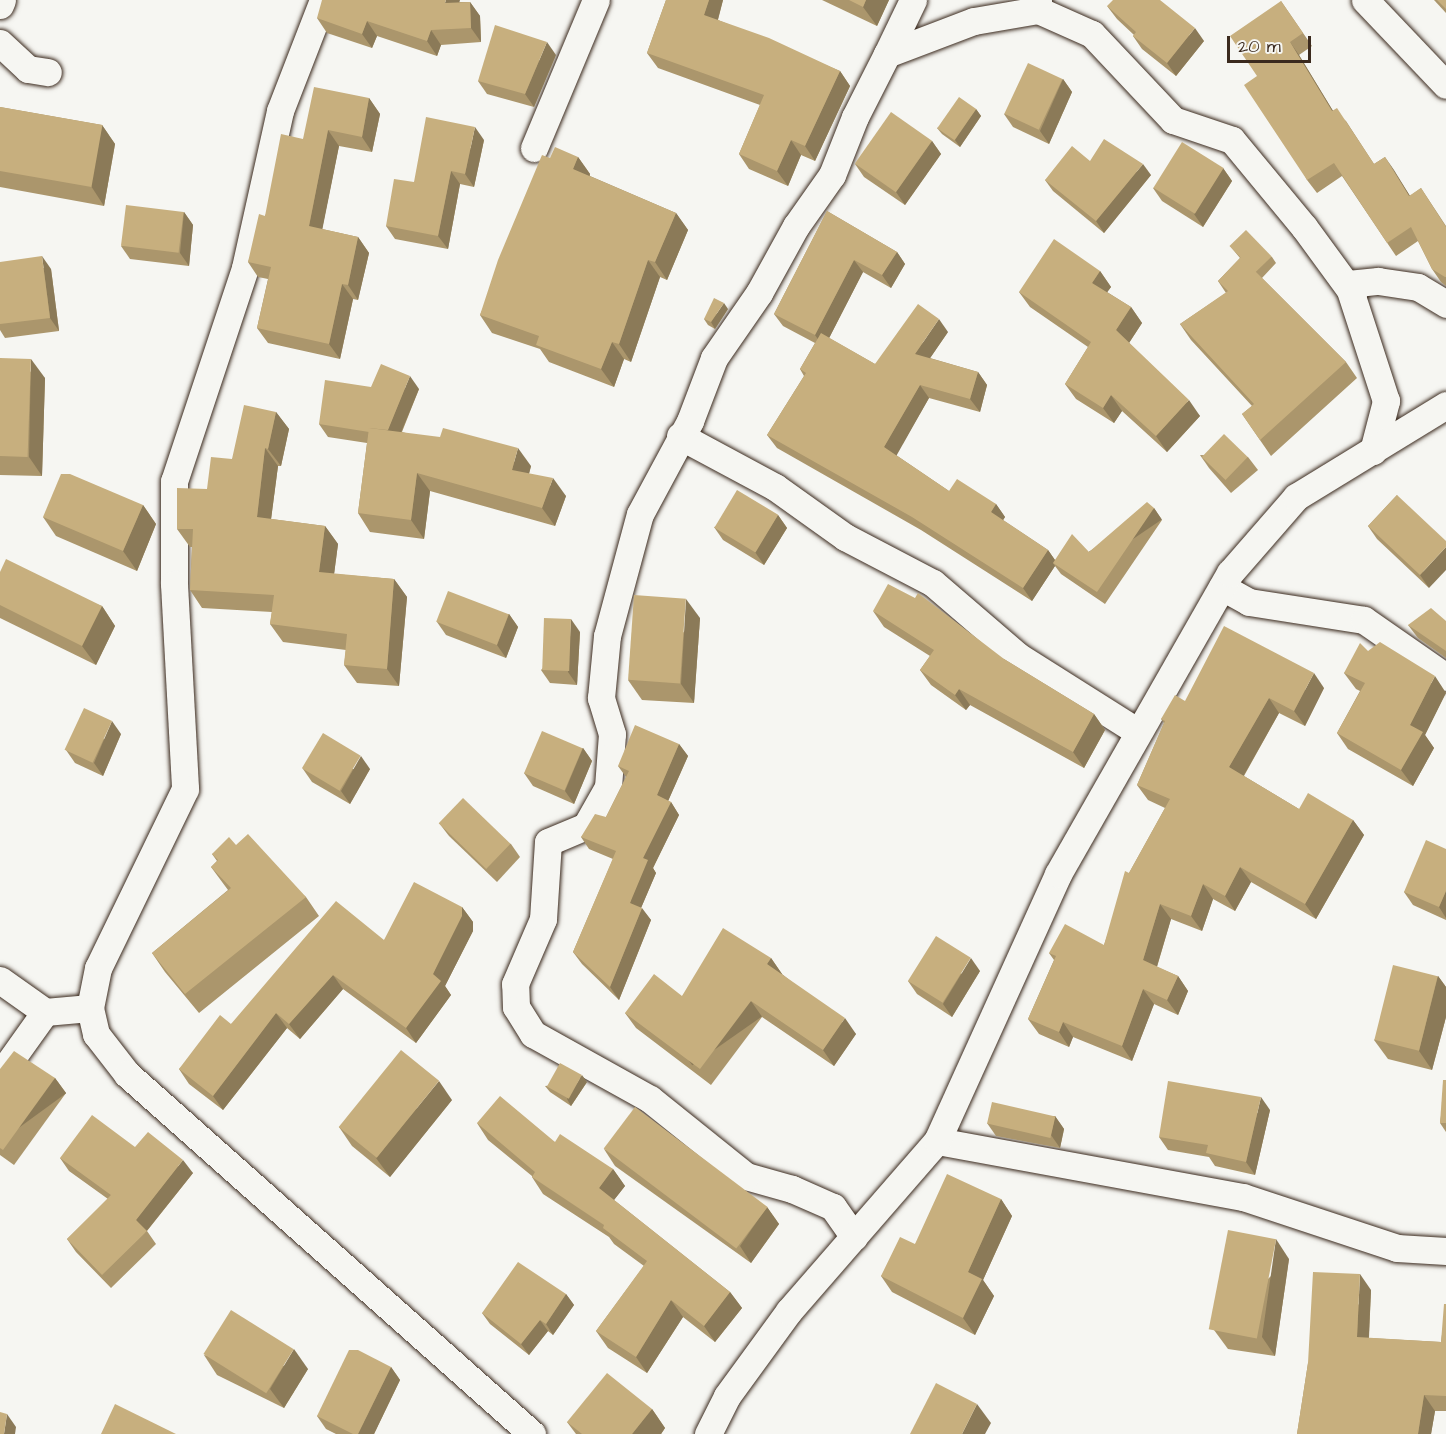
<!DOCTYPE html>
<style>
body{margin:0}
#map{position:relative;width:1446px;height:1434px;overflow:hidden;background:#f6f6f2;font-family:"Architects Daughter",sans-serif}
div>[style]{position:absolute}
.roads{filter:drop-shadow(0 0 2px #3b2a1e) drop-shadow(0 0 2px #3b2a1e)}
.street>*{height:27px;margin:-13.5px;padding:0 13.5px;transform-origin:13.5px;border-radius:13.5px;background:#f6f6f2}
.wall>*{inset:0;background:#ab966c}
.shaded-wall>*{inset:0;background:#8b7a58;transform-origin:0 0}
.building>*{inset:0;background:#c7af7e;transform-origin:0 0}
span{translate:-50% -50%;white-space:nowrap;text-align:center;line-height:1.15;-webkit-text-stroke:4.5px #f6f6f2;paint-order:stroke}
.scale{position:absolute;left:1227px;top:36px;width:84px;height:27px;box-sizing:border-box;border:3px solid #3b2a1e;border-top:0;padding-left:8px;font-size:18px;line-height:21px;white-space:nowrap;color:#3b2a1e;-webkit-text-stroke:4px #f6f6f2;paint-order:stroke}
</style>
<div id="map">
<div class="roads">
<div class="street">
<i style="left:323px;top:0;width:119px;rotate:111.2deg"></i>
<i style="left:280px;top:111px;width:161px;rotate:102.6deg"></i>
<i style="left:245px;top:268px;width:225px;rotate:108.4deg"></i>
<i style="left:174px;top:481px;width:103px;rotate:90deg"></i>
<i style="left:174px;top:584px;width:205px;rotate:86.9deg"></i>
<i style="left:185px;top:789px;width:199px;rotate:115.9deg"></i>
<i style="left:98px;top:968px;width:41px;rotate:101.3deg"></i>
<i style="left:90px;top:1008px;width:27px;rotate:77deg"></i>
<i style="left:96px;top:1034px;width:51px;rotate:52.2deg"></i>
<i style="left:127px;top:1074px;width:542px;rotate:41.63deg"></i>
<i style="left:1038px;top:0;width:10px;rotate:90deg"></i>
<i style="left:1038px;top:10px;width:59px;rotate:24deg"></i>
<i style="left:1092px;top:34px;width:118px;rotate:46.7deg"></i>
<i style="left:1173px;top:120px;width:62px;rotate:18.7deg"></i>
<i style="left:1232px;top:140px;width:113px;rotate:50.4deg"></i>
<i style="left:1304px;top:227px;width:83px;rotate:53.8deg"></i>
<i style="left:1365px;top:0;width:117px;rotate:46.4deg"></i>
<i style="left:0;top:5px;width:5px;rotate:-68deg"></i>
<i style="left:0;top:43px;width:38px;rotate:43deg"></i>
<i style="left:28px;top:69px;width:20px;rotate:9deg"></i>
<i style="left:887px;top:54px;width:60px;rotate:-64.3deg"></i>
<i style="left:534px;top:148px;width:160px;rotate:-67.3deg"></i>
<i style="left:680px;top:436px;width:108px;rotate:28.2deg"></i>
<i style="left:775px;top:487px;width:86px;rotate:35.5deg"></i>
<i style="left:845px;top:537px;width:99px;rotate:27.6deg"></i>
<i style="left:933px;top:583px;width:112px;rotate:40.7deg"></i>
<i style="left:1018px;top:656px;width:142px;rotate:32.3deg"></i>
<i style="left:1373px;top:451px;width:52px;rotate:-75.4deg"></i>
<i style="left:1386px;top:401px;width:123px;rotate:-108deg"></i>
<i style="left:1348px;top:284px;width:30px;rotate:-6deg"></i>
<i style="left:1378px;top:281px;width:40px;rotate:8.5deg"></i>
<i style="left:1418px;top:287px;width:33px;rotate:31deg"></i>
<i style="left:1222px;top:587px;width:31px;rotate:29deg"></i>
<i style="left:1249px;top:602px;width:116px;rotate:8.9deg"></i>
<i style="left:1364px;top:620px;width:100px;rotate:34.8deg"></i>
<i style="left:0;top:980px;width:55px;rotate:35.4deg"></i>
<i style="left:0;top:1075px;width:77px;rotate:-54.5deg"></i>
<i style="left:45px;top:1012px;width:45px;rotate:-5.1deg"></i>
<i style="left:937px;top:1141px;width:311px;rotate:10.4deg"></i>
<i style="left:1243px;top:1197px;width:162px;rotate:18.3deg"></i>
<i style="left:1397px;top:1248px;width:49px;rotate:3.5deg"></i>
<i style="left:854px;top:1237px;width:37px;rotate:-125deg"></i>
<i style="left:833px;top:1207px;width:45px;rotate:-156.3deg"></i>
<i style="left:792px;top:1189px;width:48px;rotate:-164.2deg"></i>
<i style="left:746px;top:1176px;width:123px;rotate:-141.3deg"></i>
<i style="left:650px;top:1099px;width:134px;rotate:-150.9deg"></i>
<i style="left:533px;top:1034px;width:32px;rotate:-122deg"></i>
<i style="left:516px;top:1007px;width:23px;rotate:-92deg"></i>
<i style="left:515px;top:984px;width:71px;rotate:-66.7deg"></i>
<i style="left:543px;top:919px;width:77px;rotate:-86.3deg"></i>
<i style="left:548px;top:842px;width:41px;rotate:-22.8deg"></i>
<i style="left:586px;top:826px;width:45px;rotate:-60.6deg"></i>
<i style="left:608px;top:787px;width:53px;rotate:-85.7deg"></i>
<i style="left:612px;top:734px;width:38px;rotate:-107deg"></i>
<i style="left:601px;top:698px;width:62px;rotate:-84.5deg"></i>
<i style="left:607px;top:636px;width:126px;rotate:-74.9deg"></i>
<i style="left:640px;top:514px;width:106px;rotate:-61.7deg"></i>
<i style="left:690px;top:421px;width:67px;rotate:-69.1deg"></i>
<i style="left:714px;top:358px;width:79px;rotate:-55.3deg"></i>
<i style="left:759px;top:293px;width:77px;rotate:-61.1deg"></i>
<i style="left:796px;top:226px;width:62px;rotate:-54.8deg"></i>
<i style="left:832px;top:175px;width:62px;rotate:-68.4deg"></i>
<i style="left:855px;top:117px;width:71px;rotate:-63.1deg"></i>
<i style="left:887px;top:54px;width:93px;rotate:-20.8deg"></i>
<i style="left:974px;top:21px;width:65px;rotate:-9.8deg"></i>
<i style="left:708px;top:1434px;width:42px;rotate:-63.4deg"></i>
<i style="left:727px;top:1396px;width:105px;rotate:-53.9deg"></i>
<i style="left:789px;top:1311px;width:225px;rotate:-49deg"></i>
<i style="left:937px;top:1141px;width:293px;rotate:-65.6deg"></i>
<i style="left:1058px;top:874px;width:347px;rotate:-60.3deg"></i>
<i style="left:1230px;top:573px;width:101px;rotate:-49deg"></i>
<i style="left:1296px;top:497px;width:176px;rotate:-31.5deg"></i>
</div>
</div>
<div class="wall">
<i style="clip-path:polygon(666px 0,723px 0,718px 20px,840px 71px,850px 86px,815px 161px,801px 155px,788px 186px,749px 169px,739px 154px,760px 105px,658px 68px,647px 53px)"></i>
<i style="clip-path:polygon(822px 0,889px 0,877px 26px)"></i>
<i style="clip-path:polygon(1434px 0,1446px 0,1446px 13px)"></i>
<i style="clip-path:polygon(1281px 1px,1312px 46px,1299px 55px,1333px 111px,1346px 121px,1374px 164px,1385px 157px,1410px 196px,1421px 188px,1446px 226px,1446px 286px,1441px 282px,1432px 269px,1418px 241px,1396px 256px,1342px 176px,1317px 193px,1307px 180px,1257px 76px)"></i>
<i style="clip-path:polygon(460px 2px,470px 2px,480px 16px,481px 42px,441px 45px,437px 56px,377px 36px,372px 48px,327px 33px,317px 18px)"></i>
<i style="clip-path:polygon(1107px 6px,1204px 41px,1176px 76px,1142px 49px,1133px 36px,1134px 35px,1117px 19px)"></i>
<i style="clip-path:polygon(556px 55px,534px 107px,487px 94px,478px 81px)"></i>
<i style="clip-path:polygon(1063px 79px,1072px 92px,1049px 144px,1013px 127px,1004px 114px)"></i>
<i style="clip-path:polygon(369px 98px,380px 114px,372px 152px,339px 146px,322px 229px,358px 237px,369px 253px,358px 300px,353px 299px,340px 359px,268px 343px,257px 328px,268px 279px,258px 277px,248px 262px,265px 216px,303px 139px)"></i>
<i style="clip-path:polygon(0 107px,102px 125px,115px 144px,104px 206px,0 187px)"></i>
<i style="clip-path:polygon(976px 109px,981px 116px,960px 147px,942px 134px,937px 128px)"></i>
<i style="clip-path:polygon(484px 140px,474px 187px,460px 184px,448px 249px,395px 239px,386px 226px,414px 182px)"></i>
<i style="clip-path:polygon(932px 141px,941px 154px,905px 205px,864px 177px,855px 164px)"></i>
<i style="clip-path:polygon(578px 157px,590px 174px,590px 176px,676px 213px,688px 230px,667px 280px,660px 277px,631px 362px,624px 359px,614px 387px,549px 362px,540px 349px,492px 333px,480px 315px,550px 158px)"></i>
<i style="clip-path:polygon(1090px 161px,1151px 175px,1104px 233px,1053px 191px,1045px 180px)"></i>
<i style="clip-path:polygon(1223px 168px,1232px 181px,1203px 227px,1162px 201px,1153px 188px)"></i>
<i style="clip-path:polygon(827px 211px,897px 252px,905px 264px,891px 288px,863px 272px,829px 338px,875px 364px,948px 332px,930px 358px,978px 372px,987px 385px,980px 412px,929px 398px,896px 455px,949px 491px,996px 504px,1005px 517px,1003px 520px,1048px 550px,1055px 560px,1089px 552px,1154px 508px,1162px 520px,1105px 604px,1061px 574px,1055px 566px,1032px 601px,921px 530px,777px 448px,767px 435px,804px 376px,800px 369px,815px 343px,783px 326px,774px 314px)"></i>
<i style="clip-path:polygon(184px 212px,193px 225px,189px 266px,130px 259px,121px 246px)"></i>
<i style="clip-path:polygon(1230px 246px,1272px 257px,1276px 263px,1262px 278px,1346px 362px,1357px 378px,1271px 456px,1242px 414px,1252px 406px,1191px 340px,1180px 324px,1226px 293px,1218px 281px,1240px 258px)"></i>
<i style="clip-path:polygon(0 262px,51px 269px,59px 331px,5px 338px,0 330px)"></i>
<i style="clip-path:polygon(1100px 271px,1111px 287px,1107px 292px,1131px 307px,1142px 323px,1129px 343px,1200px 416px,1167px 452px,1122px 411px,1114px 423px,1076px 399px,1065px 384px,1088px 347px,1030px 307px,1019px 292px)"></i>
<i style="clip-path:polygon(728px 309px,715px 329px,708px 325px,704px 319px)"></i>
<i style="clip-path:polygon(0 358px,45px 378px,42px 476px,0 475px)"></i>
<i style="clip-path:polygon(371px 387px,419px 389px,402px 432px,531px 466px,529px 474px,566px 496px,555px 526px,430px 491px,424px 539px,370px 532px,358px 513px,367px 443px,328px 437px,319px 424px)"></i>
<i style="clip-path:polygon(276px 412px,289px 429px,281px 466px,278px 466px,271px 519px,325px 526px,338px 544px,334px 574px,394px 579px,407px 597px,399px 686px,357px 683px,344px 665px,346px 650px,283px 642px,270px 624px,272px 612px,202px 608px,190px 590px,192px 547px,190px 547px,177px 529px,207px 489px,232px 459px)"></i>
<i style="clip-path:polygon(1200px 455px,1248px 457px,1258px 470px,1231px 493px,1209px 468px)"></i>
<i style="clip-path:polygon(1397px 495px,1429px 588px,1377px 539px,1368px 526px)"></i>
<i style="clip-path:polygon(143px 505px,156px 524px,137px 571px,56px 536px,43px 517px)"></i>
<i style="clip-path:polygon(778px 515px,787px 528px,764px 565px,723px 540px,714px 527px)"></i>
<i style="clip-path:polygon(0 572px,102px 606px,115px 626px,96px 665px,0 618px)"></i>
<i style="clip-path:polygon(873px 611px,1004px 659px,1094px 714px,1105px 730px,1084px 768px,970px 705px,966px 710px,931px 685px,920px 670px,930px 656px,884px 627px)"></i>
<i style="clip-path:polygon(509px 614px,518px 627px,506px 658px,446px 635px,437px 622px)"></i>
<i style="clip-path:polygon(700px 618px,694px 703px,642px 700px,628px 680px)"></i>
<i style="clip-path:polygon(1446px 621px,1446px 658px,1418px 638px,1408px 625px)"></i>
<i style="clip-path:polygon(580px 632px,577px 685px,550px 683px,541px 670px)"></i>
<i style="clip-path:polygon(1368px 651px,1446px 692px,1425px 735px,1434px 748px,1413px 786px,1348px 749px,1337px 733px,1360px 691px,1356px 689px,1344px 673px)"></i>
<i style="clip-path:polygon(1324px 688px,1305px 726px,1279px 713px,1244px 776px,1299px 809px,1353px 820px,1364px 835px,1316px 919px,1251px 882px,1235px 911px,1213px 899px,1202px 931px,1171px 919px,1157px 967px,1178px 976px,1188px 991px,1178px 1015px,1154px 1004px,1132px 1061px,1073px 1037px,1069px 1047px,1039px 1034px,1028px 1019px,1054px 960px,1049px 953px,1104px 945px,1129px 873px,1165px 808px,1148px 800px,1137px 785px,1164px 723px,1161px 719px,1185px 701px)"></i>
<i style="clip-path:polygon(121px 734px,103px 776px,75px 763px,66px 750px)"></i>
<i style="clip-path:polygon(679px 744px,688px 756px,668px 801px,671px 802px,679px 815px,653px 868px,656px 873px,641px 908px,651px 920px,619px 1000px,582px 964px,573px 952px,613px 859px,589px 849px,581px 837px,606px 817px,626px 777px,618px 766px)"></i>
<i style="clip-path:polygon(583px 748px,592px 761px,574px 804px,533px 786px,524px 773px)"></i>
<i style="clip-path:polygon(303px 769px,370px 769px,350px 804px,312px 782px)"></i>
<i style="clip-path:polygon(439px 823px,511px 844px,520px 857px,497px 882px,449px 836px)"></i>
<i style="clip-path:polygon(236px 845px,306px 897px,319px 916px,199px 1013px,165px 972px,152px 953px,228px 890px,211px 867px,217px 861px,212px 854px)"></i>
<i style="clip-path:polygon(1446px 849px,1446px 920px,1413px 905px,1404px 892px)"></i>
<i style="clip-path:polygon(462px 907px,473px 922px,473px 931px,445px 986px,451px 995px,416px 1043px,343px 989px,300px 1039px,287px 1028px,223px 1110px,189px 1084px,179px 1069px,231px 1024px,384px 940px)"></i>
<i style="clip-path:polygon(771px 958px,782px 974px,856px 1034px,834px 1066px,762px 1017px,711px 1085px,636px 1028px,625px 1013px,682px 996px)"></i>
<i style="clip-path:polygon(980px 971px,952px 1017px,917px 994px,908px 981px)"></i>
<i style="clip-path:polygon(1438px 976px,1446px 987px,1446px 1017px,1432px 1070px,1388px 1059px,1374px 1040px)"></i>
<i style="clip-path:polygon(0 1069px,55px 1078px,66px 1093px,14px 1165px,0 1155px)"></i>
<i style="clip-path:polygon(1446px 1080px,1446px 1132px,1440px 1123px)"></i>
<i style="clip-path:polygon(587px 1082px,571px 1106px,550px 1092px,545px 1086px)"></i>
<i style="clip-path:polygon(452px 1100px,390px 1177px,352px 1146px,339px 1127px)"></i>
<i style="clip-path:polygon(1270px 1110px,1255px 1175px,1215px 1166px,1209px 1157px,1168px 1150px,1159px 1137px)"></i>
<i style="clip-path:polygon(1055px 1116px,1064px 1129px,1060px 1148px,996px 1136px,987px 1123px)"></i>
<i style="clip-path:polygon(477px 1123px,555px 1142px,613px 1169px,625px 1186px,614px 1200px,730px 1292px,742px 1308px,715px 1342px,683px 1317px,647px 1373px,608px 1348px,596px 1331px,644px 1266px,614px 1244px,609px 1237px,543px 1194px,532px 1177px,532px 1176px,488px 1140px)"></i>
<i style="clip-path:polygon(135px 1147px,193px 1173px,147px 1231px,156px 1244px,111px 1288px,76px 1252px,67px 1239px,108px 1199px,69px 1171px,60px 1158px)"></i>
<i style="clip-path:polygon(604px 1149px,767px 1207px,779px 1224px,751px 1263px,615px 1166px)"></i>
<i style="clip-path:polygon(1001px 1199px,1012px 1216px,983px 1280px,994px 1296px,975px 1335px,892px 1292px,881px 1276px,915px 1244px)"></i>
<i style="clip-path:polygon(1289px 1259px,1275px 1356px,1228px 1349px,1214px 1330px)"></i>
<i style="clip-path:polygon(1371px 1290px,1369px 1338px,1441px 1342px,1446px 1304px,1446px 1411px,1435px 1411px,1431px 1434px,1297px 1434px,1308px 1363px)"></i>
<i style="clip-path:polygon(566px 1294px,574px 1305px,553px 1335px,548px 1331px,529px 1355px,490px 1324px,482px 1313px)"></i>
<i style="clip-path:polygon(204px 1355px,308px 1369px,284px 1408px,217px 1375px)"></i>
<i style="clip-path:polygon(391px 1367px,400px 1380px,374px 1434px,336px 1434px,326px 1429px,317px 1416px)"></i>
<i style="clip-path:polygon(652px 1409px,665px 1428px,661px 1434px,576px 1434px,567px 1422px)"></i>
</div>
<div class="shaded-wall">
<i style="clip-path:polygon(446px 0,460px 0,455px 18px,445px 3px)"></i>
<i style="clip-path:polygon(709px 0,723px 0,715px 30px,704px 15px)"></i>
<i style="clip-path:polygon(866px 0,889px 0,877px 26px,863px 7px)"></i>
<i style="clip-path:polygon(470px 2px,480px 16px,481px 42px,471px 28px)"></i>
<i style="clip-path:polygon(367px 21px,377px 36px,372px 48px,362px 34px)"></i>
<i style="clip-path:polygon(1195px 28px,1204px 41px,1176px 76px,1167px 63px)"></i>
<i style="clip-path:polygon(431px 30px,441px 45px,437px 56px,427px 41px)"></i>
<i style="clip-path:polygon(547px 42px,556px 55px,534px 107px,525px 94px)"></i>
<i style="clip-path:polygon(1290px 42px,1299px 55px,1341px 124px,1332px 111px)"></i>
<i style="clip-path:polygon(840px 71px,850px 86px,815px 161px,805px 146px)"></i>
<i style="clip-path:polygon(1063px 79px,1072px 92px,1049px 144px,1040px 131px)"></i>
<i style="clip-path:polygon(369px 98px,380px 114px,372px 152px,362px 137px)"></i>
<i style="clip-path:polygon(976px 109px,981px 116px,960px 147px,955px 140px)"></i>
<i style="clip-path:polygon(102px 125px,115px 144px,104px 206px,91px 186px)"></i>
<i style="clip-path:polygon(475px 127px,484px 140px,474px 187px,465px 174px)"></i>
<i style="clip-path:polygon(328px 130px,339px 146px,320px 241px,309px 226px)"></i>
<i style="clip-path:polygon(791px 140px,801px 155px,788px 186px,777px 171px)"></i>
<i style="clip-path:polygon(932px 141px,941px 154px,905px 205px,896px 192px)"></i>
<i style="clip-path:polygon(578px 157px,590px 174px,585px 186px,573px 169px)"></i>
<i style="clip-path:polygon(1385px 157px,1394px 170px,1418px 209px,1409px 196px)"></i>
<i style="clip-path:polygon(1143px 164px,1151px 175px,1104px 233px,1096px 221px)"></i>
<i style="clip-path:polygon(1223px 168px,1232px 181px,1203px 227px,1194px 214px)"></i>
<i style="clip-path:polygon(451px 171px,460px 184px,448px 249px,438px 236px)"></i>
<i style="clip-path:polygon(184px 212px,193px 225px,189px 266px,180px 253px)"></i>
<i style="clip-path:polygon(676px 213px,688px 230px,667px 280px,655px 262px)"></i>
<i style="clip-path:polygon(358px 237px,369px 253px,358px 300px,348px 285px)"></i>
<i style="clip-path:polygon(897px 252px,905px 264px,891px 288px,882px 275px)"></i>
<i style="clip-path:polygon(42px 256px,51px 269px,59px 331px,50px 318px)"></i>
<i style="clip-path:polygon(648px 260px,660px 277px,631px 362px,619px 344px)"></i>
<i style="clip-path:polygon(854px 260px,863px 272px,824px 348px,815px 335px)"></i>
<i style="clip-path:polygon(1100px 271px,1111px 287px,1103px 298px,1092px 283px)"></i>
<i style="clip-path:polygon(342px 284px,353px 299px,340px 359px,329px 344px)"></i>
<i style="clip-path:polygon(724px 303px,728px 309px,715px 329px,711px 322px)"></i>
<i style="clip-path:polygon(1131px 307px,1142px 323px,1127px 346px,1116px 330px)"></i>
<i style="clip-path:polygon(939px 319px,948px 332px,924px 367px,915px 354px)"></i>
<i style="clip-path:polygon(612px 342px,624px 359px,614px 387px,601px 369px)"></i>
<i style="clip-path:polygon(31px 359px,45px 378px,42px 476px,29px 457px)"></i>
<i style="clip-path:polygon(978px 372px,987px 385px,980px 412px,970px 399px)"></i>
<i style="clip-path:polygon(410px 376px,419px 389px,395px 447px,386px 434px)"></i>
<i style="clip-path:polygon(920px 385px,929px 398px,894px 460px,884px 447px)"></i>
<i style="clip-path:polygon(1111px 395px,1122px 411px,1114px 423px,1103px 408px)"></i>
<i style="clip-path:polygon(1189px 400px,1200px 416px,1167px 452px,1156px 436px)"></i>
<i style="clip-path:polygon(276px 412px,289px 429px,281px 466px,268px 449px)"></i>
<i style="clip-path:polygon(265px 448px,278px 466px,269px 535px,257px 517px)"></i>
<i style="clip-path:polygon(518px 448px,531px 466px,525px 488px,512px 470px)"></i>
<i style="clip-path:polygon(417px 473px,430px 491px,424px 539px,411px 520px)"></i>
<i style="clip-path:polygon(553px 478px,566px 496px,555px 526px,542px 508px)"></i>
<i style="clip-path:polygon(996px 504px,1005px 517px,1000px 525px,991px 512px)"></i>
<i style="clip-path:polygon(143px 505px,156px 524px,137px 571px,123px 551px)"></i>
<i style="left:1154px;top:508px;width:14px;height:102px;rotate:56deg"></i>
<i style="clip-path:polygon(778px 515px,787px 528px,764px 565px,755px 552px)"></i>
<i style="clip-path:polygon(325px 526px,338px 544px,332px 590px,319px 572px)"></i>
<i style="clip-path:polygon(1446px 547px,1446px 570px,1429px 588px,1420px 575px)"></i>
<i style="clip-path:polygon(1048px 550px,1057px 563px,1053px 563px,1055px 566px,1032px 601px,1023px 588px)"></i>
<i style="clip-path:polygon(394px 579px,407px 597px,399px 686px,387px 669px)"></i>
<i style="clip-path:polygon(686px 599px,700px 618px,694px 703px,681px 684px)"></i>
<i style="clip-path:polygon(102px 606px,115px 626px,96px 665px,82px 646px)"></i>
<i style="clip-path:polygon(509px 614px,518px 627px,506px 658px,497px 645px)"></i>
<i style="clip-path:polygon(571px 619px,580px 632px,577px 685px,568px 672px)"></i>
<i style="clip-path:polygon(1314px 673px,1324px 688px,1305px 726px,1294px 711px)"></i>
<i style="clip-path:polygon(1435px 676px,1446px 693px,1425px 735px,1434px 748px,1413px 786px,1401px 770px,1410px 725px)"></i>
<i style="clip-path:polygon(959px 689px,970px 705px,966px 710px,955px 695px)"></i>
<i style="clip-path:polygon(1269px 698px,1279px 713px,1240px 782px,1229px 767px)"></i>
<i style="clip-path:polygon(1094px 714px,1105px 730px,1084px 768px,1073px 752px)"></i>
<i style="clip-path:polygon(112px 721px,121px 734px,103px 776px,94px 763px)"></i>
<i style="clip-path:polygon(679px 744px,688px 756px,665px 808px,657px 795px)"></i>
<i style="clip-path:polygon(583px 748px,592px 761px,574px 804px,565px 791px)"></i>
<i style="clip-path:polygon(361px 756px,370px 769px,350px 804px,341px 791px)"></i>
<i style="clip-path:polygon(671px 802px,679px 815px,653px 868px,656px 873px,638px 915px,630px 903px,643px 858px)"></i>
<i style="clip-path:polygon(1353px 820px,1364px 835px,1316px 919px,1305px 904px)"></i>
<i style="clip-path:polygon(1240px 867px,1251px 882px,1235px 911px,1225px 896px)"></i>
<i style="clip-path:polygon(1203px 884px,1213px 899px,1202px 931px,1191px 916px)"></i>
<i style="clip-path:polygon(1446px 891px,1446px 918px,1439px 907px)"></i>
<i style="clip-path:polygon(1160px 904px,1171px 919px,1154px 976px,1143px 960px)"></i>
<i style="clip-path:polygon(462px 907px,473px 922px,473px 931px,445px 986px,451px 995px,416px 1043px,406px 1028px,433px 974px)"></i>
<i style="clip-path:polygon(642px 908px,651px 920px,619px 1000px,610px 987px)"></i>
<i style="clip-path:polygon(771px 958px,782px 974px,778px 980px,767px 964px)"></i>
<i style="clip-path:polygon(971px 958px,980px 971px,952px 1017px,943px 1004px)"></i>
<i style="clip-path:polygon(333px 975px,343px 989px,300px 1039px,289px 1024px)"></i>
<i style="clip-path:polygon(1178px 976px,1188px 991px,1178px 1015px,1167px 1000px)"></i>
<i style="clip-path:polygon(1438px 976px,1446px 987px,1446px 1017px,1432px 1070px,1419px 1051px)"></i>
<i style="clip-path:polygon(1143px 989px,1154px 1004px,1132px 1061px,1122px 1046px)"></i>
<i style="left:751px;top:1001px;width:19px;height:85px;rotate:55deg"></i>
<i style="clip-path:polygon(276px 1013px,287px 1028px,223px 1110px,213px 1096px)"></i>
<i style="clip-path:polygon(845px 1018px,856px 1034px,834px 1066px,823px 1050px)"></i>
<i style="clip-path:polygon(1063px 1022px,1073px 1037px,1069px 1047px,1059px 1032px)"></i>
<i style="clip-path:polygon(582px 1075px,587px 1082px,571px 1106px,567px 1099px)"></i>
<i style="left:55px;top:1078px;width:19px;height:89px;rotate:54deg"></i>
<i style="clip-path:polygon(439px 1081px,452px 1100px,390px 1177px,376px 1158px)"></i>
<i style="clip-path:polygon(1261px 1097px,1270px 1110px,1255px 1175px,1246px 1162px)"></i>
<i style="clip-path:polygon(1055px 1116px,1064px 1129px,1060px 1148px,1051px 1135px)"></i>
<i style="clip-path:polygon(183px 1160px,193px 1173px,145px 1233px,136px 1220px)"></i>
<i style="clip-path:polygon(613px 1169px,625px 1186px,610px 1205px,599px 1188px)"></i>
<i style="clip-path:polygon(1001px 1199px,1012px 1216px,983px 1280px,994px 1296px,975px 1335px,963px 1318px,968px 1272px)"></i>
<i style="clip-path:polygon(767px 1207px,779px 1224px,751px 1263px,740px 1246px)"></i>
<i style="clip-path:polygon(1276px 1239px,1289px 1259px,1275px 1356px,1262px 1337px)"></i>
<i style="clip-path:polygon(1360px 1274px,1371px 1290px,1368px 1353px,1357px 1337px)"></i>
<i style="clip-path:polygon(730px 1292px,742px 1308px,715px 1342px,704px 1326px)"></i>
<i style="clip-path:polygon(566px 1294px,574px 1305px,553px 1335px,546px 1324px)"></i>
<i style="clip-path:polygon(671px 1300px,683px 1317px,647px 1373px,636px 1357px)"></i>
<i style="clip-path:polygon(540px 1320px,548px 1331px,529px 1355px,521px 1344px)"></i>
<i style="clip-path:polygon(294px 1349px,308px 1369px,284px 1408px,270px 1389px)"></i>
<i style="clip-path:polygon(391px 1367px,400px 1380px,374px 1434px,358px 1434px)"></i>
<i style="clip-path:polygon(1424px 1395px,1435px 1411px,1431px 1434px,1418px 1434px)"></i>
<i style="clip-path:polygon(977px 1404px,991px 1423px,985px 1434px,962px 1434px)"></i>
<i style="clip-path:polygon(652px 1409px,665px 1428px,661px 1434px,632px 1434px)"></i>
<i style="clip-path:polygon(7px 1414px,16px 1427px,15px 1434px,4px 1434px)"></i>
</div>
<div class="building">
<i style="clip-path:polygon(322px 0,446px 0,445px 3px,470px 2px,471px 28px,431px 30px,427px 41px,367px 21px,362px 34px,317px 18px)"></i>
<i style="clip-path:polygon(666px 0,709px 0,704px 15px,769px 38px,840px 71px,805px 146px,791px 140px,777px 171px,739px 154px,764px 95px,647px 53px)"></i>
<i style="clip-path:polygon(849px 0,866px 0,863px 7px)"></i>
<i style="clip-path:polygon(1113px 0,1160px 0,1195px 28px,1167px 63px,1133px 36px,1136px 32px,1107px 6px)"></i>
<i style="clip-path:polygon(1437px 0,1446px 0,1446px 9px)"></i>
<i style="clip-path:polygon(1281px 1px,1303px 33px,1290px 42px,1332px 111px,1337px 108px,1374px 164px,1385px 157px,1409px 196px,1421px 188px,1446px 227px,1446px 277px,1445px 277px,1432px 269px,1411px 227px,1387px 243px,1334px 163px,1307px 180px,1244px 85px,1257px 76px,1230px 36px)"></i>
<i style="clip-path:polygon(495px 25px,547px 42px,525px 94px,478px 81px)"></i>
<i style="left:1028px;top:63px;width:38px;height:56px;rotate:25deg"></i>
<i style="clip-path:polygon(314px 87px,369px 98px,362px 137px,328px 130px,309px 226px,358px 237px,348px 285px,342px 284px,329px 344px,257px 328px,271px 267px,248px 262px,259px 214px,265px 216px,281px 134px,303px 139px)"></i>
<i style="left:959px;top:97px;width:21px;height:38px;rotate:35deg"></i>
<i style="left:0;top:107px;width:104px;height:63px;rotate:10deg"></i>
<i style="left:891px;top:112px;width:50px;height:63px;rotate:35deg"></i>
<i style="clip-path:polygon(426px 117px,475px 127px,465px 174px,451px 171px,438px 236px,386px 226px,394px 179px,414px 182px)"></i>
<i style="clip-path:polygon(1104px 139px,1143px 164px,1096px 221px,1045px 180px,1072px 146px,1090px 161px)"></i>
<i style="left:1182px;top:142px;width:49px;height:54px;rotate:32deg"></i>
<i style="clip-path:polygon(555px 147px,578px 157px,573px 169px,676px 213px,655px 262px,648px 260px,619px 344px,612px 342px,601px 369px,536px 345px,539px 336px,480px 315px,498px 260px,542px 155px,550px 158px)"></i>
<i style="left:126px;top:205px;width:58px;height:41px;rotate:7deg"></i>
<i style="clip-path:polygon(827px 211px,897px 252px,882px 275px,854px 260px,815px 335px,774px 314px)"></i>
<i style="left:1246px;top:230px;width:37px;height:23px;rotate:46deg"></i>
<i style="clip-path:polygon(1054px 239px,1100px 271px,1092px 283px,1131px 307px,1116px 330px,1189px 400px,1156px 436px,1111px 395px,1103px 408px,1065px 384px,1091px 342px,1019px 292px)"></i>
<i style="clip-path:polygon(42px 256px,50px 318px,0 324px,0 262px)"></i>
<i style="clip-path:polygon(1241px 257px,1346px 362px,1260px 440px,1242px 414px,1254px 404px,1180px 324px,1228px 291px,1218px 281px)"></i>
<i style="clip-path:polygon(714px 298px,724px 303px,711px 322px,704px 319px)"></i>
<i style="clip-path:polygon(918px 304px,939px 319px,915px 354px,978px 372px,970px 399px,920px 385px,884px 447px,949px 491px,957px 479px,996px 504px,991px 512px,1048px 550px,1023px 588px,912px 517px,767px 435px,806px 373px,800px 369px,821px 333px,875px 364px)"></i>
<i style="left:0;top:358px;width:31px;height:98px;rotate:2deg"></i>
<i style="clip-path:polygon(381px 364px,410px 376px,388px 430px,369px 428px,369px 432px,319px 424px,325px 380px,371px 387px)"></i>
<i style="clip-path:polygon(244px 405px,276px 412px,268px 449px,265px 448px,257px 517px,325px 526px,319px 572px,394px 579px,387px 669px,344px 665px,347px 634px,270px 624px,274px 595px,190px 590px,193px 529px,177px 529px,177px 488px,207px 489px,211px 457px,232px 459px)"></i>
<i style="clip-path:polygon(369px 428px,440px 437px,443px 428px,518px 448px,512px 470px,553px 478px,542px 508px,417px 473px,411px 520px,358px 513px)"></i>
<i style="left:1224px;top:434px;width:33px;height:32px;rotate:44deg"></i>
<i style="clip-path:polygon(61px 474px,70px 474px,143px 505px,123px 551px,43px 517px)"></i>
<i style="left:737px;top:490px;width:48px;height:44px;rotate:31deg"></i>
<i style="clip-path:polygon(1397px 495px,1446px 541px,1446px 547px,1420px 575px,1368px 526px)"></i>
<i style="clip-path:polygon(1147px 502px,1154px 508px,1097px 592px,1053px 563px,1072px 534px,1089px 552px)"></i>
<i style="clip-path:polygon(6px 559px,102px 606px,82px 646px,0 605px,0 572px)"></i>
<i style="clip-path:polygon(888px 584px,915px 598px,918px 593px,1004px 659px,1094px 714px,1073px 752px,959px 689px,955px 695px,920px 670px,934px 650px,873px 611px)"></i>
<i style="left:448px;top:591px;width:65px;height:33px;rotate:21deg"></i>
<i style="left:634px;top:595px;width:52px;height:85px;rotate:4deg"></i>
<i style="clip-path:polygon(1431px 608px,1446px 621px,1446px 651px,1408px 625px)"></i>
<i style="left:544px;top:618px;width:27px;height:52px;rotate:2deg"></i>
<i style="clip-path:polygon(1224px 626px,1314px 673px,1294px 711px,1269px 698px,1229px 767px,1299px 809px,1308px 793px,1353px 820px,1305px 904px,1240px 867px,1225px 896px,1203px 884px,1191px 916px,1160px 904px,1143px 960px,1178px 976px,1167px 1000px,1143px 989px,1122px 1046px,1063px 1022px,1059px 1032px,1028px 1019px,1056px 956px,1049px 953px,1065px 924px,1104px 945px,1125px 871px,1129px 873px,1170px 799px,1137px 785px,1165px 721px,1161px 719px,1175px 695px,1185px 701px)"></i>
<i style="clip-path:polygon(1380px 642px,1435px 676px,1410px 725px,1423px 732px,1401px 770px,1337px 733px,1365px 683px,1344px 673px,1360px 643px,1368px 651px)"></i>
<i style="left:84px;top:708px;width:31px;height:46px;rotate:25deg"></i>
<i style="clip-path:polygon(635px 725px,679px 744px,657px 795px,671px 802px,643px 858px,648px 860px,630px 903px,642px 908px,610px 987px,573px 952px,616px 851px,581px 837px,595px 814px,606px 817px,629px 771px,618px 766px)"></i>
<i style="left:542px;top:731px;width:44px;height:46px;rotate:23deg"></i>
<i style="left:323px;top:733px;width:44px;height:41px;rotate:31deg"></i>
<i style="left:463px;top:798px;width:66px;height:35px;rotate:44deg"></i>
<i style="clip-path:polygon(248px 834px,306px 897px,185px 994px,152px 953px,231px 888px,211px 867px,218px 860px,212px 854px,229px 837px,236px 845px)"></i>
<i style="clip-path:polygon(1426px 840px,1446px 849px,1446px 891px,1439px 907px,1404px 892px)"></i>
<i style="clip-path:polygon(414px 882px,462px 907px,462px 916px,433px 974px,441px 981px,406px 1028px,333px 975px,289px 1024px,276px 1013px,213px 1096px,179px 1069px,220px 1015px,231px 1024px,336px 901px,384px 940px)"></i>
<i style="clip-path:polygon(723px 928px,771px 958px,767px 964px,845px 1018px,823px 1050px,751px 1001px,700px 1069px,625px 1013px,654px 974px,682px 996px)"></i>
<i style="left:936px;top:936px;width:41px;height:53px;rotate:32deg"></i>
<i style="left:1393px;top:965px;width:46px;height:77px;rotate:14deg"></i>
<i style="left:401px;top:1050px;width:49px;height:99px;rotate:39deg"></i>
<i style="clip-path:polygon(14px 1051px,55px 1078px,3px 1150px,0 1148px,0 1069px)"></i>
<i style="left:560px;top:1063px;width:25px;height:27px;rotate:29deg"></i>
<i style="clip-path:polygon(1443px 1080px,1446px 1080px,1446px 1123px,1440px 1123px)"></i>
<i style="clip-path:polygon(1168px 1081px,1261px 1097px,1246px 1162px,1206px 1153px,1208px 1145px,1159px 1137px)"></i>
<i style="clip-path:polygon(500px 1096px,555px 1142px,560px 1134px,613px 1169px,599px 1188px,730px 1292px,704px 1326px,671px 1300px,636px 1357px,596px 1331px,647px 1261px,603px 1228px,604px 1225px,532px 1177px,535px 1172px,477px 1123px)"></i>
<i style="left:992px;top:1102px;width:65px;height:22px;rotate:13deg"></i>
<i style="left:635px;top:1107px;width:166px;height:52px;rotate:37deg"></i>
<i style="clip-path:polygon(92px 1115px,135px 1147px,148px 1132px,183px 1160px,136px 1220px,147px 1231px,102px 1275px,67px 1239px,111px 1195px,60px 1158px)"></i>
<i style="clip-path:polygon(947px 1174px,1001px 1199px,968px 1272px,982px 1279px,963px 1318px,881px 1276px,900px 1237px,915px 1244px)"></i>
<i style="left:1228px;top:1230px;width:49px;height:101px;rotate:11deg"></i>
<i style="clip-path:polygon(518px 1262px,566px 1294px,546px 1324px,540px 1320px,521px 1344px,482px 1313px)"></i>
<i style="clip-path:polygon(1313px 1272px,1360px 1274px,1357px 1337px,1441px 1342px,1444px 1304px,1446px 1304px,1446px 1396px,1424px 1395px,1418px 1434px,1297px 1434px,1308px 1363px)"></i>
<i style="left:231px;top:1310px;width:74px;height:52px;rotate:32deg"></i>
<i style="clip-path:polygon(349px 1350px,358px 1350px,391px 1367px,358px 1434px,353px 1434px,317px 1416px)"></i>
<i style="clip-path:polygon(607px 1373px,652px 1409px,632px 1434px,582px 1434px,567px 1422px)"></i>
<i style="clip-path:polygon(936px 1383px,977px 1404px,962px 1434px,910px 1434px)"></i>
<i style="clip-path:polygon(115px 1404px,176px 1434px,101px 1434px)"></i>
<i style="clip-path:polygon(0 1412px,7px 1414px,4px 1434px,0 1434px)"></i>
</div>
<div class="scale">20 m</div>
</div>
